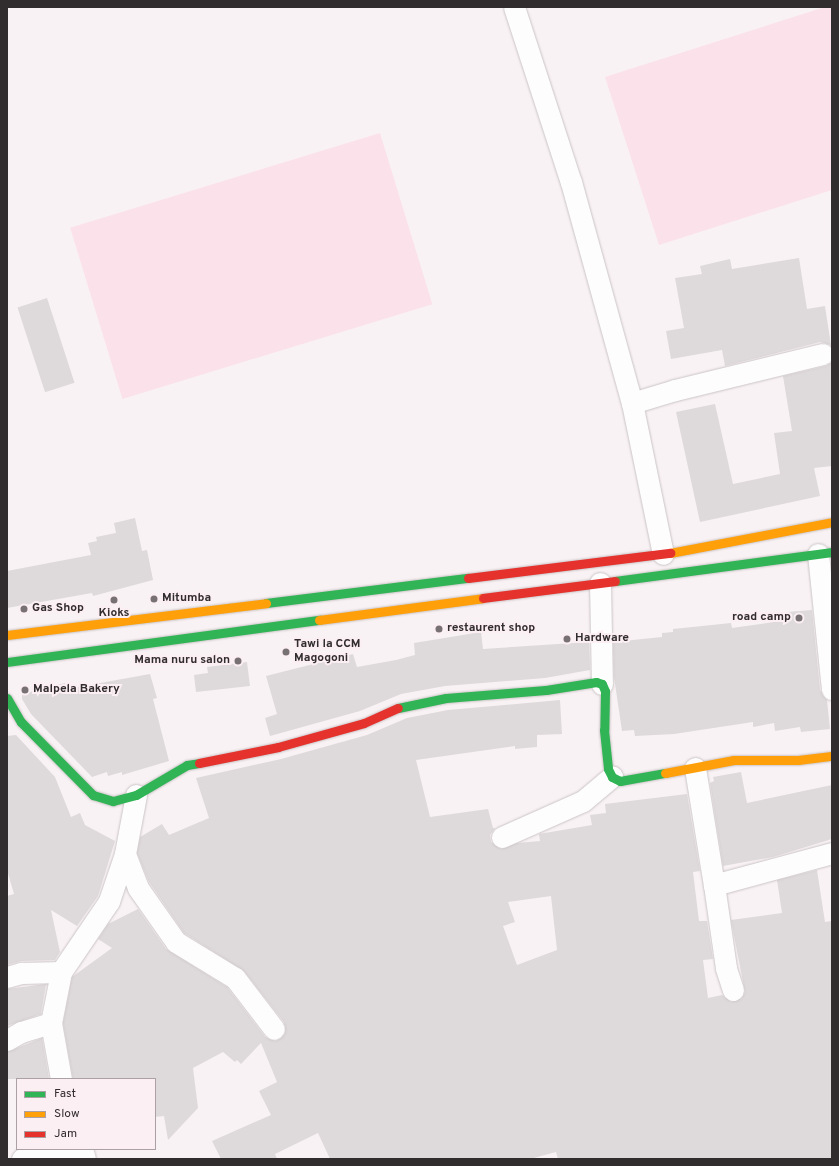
<!DOCTYPE html>
<style>
body{margin:0}
#map{position:relative;width:839px;height:1166px;overflow:hidden;background:#f9f2f4;font-family:Overpass,sans-serif}
div>[style]{position:absolute}
.green>*{inset:0;background:#fbe1e9;transform-origin:0 0}
.building>*{inset:0;background:#ded9db;transform-origin:0 0}
.roads{filter:drop-shadow(0 0 1px #cac4c6) drop-shadow(0 0 1px #cac4c6)}
.street>*{height:21px;margin:-10.5px;padding:0 10.5px;transform-origin:10.5px;border-radius:10.5px;background:#fefdfd}
.fast>*{height:9px;margin:-4.5px;padding:0 4.5px;transform-origin:4.5px;border-radius:4.5px;background:#30b455}
.slow>*{height:9px;margin:-4.5px;padding:0 4.5px;transform-origin:4.5px;border-radius:4.5px;background:#ff9f0a}
.jam>*{height:9px;margin:-4.5px;padding:0 4.5px;transform-origin:4.5px;border-radius:4.5px;background:#e5322d}
.dots>*{width:11px;height:11px;translate:-50% -50%;box-sizing:border-box;border:2px solid #fceff3;border-radius:50%}
span{translate:-50% -50%;white-space:nowrap;text-align:center;line-height:1.15;-webkit-text-stroke:4px #fceff3;paint-order:stroke}
.poi-label{font-size:12px;color:#312c2e;font-weight:700}
.left{translate:0 -50%;text-align:left}
.right{translate:-100% -50%;text-align:right}
.frame{position:absolute;inset:0;border:8px solid #312c2e;pointer-events:none}
.legend{position:absolute;left:16px;top:1078px;width:140px;height:72px;box-sizing:border-box;background:#fceff3;border:1px solid #aba1a4;margin:0;padding:5px 7px;list-style:none;font-size:12px;color:#312c2e}
.legend li{display:flex;align-items:center;gap:8px;height:20px}
.legend b{width:20px;border:1px solid #aba1a4}
</style>
<div id="map">
<div class="green">
<i style="clip-path:polygon(825px 7px,832px 7px,832px 190px,659px 245px,605px 77px)"></i>
<i style="left:380px;top:133px;width:179px;height:324px;rotate:73deg"></i>
</div>
<div class="building">
<i style="clip-path:polygon(799px 258px,807px 309px,825px 306px,831px 345px,820px 342px,725px 366px,722px 350px,671px 359px,666px 331px,684px 328px,675px 278px,702px 274px,700px 266px,730px 259px,732px 269px)"></i>
<i style="left:47px;top:298px;width:89px;height:31px;rotate:72deg"></i>
<i style="clip-path:polygon(832px 362px,832px 466px,814px 468px,820px 496px,700px 522px,676px 412px,715px 404px,733px 484px,780px 474px,774px 433px,792px 431px,783px 376px,826px 366px)"></i>
<i style="clip-path:polygon(135px 518px,142px 551px,147px 550px,153px 580px,93px 596px,92px 593px,7px 608px,7px 571px,91px 555px,88px 543px,97px 541px,96px 537px,116px 533px,114px 523px)"></i>
<i style="clip-path:polygon(812px 610px,820px 690px,827px 700px,830px 729px,801px 732px,800px 727px,775px 731px,774px 723px,753px 727px,753px 722px,674px 734px,635px 736px,634px 730px,622px 731px,614px 677px,613px 642px,662px 637px,662px 633px,673px 632px,673px 629px,731px 623px,732px 628px,774px 622px,774px 613px)"></i>
<i style="clip-path:polygon(481px 632px,483px 649px,589px 642px,590px 670px,545px 678px,445px 686px,401px 694px,360px 711px,270px 736px,265px 718px,277px 714px,266px 676px,353px 654px,357px 667px,396px 660px,415px 655px,414px 643px)"></i>
<i style="clip-path:polygon(247px 662px,250px 686px,196px 692px,194px 675px,208px 673px,207px 667px)"></i>
<i style="clip-path:polygon(150px 674px,157px 698px,153px 699px,169px 761px,122px 775px,122px 772px,108px 776px,107px 772px,92px 777px,31px 714px,22px 699px,22px 694px,65px 683px,67px 689px)"></i>
<i style="clip-path:polygon(evenodd,560px 700px,562px 734px,537px 735px,537px 747px,515px 749px,515px 746px,416px 760px,430px 817px,488px 809px,493px 828px,495px 828px,490px 835px,491px 842px,501px 849px,517px 843px,540px 841px,539px 834px,592px 825px,590px 815px,606px 813px,605px 804px,687px 794px,700px 871px,693px 872px,699px 921px,707px 921px,713px 959px,703px 960px,708px 998px,722px 995px,731px 1002px,742px 998px,745px 992px,731px 920px,782px 913px,777px 880px,817px 870px,825px 922px,832px 921px,832px 1159px,558px 1159px,556px 1152px,530px 1159px,330px 1159px,318px 1133px,275px 1154px,277px 1159px,221px 1159px,212px 1141px,271px 1115px,259px 1091px,277px 1082px,261px 1043px,241px 1064px,237px 1060px,235px 1062px,223px 1052px,193px 1068px,198px 1108px,168px 1140px,164px 1116px,155px 1117px,155px 1079px,73px 1079px,63px 1023px,72px 977px,112px 948px,98px 939px,108px 924px,138px 909px,166px 949px,227px 987px,265px 1037px,276px 1041px,285px 1033px,284px 1022px,244px 971px,184px 933px,149px 882px,137px 853px,140px 837px,162px 824px,169px 835px,209px 818px,196px 778px,281px 759px,367px 735px,407px 718px,448px 710px,560px 700px,551px 896px,557px 950px,517px 965px,503px 926px,515px 922px,508px 902px,551px 896px)"></i>
<i style="clip-path:polygon(16px 735px,55px 777px,71px 817px,80px 813px,85px 825px,115px 841px,98px 896px,77px 926px,51px 910px,60px 952px,55px 960px,21px 961px,7px 965px,7px 896px,14px 894px,7px 870px,7px 736px)"></i>
<i style="clip-path:polygon(741px 772px,747px 803px,832px 785px,832px 839px,773px 857px,723px 866px,710px 783px,714px 781px,713px 777px)"></i>
<i style="clip-path:polygon(46px 984px,41px 1014px,7px 1026px,7px 989px)"></i>
<i style="clip-path:polygon(42px 1038px,49px 1079px,7px 1079px,7px 1052px)"></i>
</div>
<div class="roads">
<div class="street">
<i style="left:514px;top:7px;width:184px;rotate:72deg"></i>
<i style="left:571px;top:182px;width:229px;rotate:74.6deg"></i>
<i style="left:632px;top:403px;width:154px;rotate:78.4deg"></i>
<i style="left:632px;top:403px;width:45px;rotate:-16.8deg"></i>
<i style="left:675px;top:390px;width:152px;rotate:-13.7deg"></i>
<i style="left:818px;top:554px;width:136px;rotate:84.1deg"></i>
<i style="left:600px;top:583px;width:101px;rotate:88.9deg"></i>
<i style="left:695px;top:768px;width:119px;rotate:80.8deg"></i>
<i style="left:136px;top:795px;width:60px;rotate:100.6deg"></i>
<i style="left:125px;top:854px;width:36px;rotate:69deg"></i>
<i style="left:138px;top:888px;width:66px;rotate:54.9deg"></i>
<i style="left:176px;top:942px;width:69px;rotate:31.4deg"></i>
<i style="left:235px;top:978px;width:64px;rotate:52.6deg"></i>
<i style="left:502px;top:837px;width:89px;rotate:-24deg"></i>
<i style="left:583px;top:801px;width:38px;rotate:-40deg"></i>
<i style="left:7px;top:977px;width:15px;rotate:-16deg"></i>
<i style="left:21px;top:973px;width:40px;rotate:-1.4deg"></i>
<i style="left:733px;top:990px;width:23px;rotate:-108deg"></i>
<i style="left:726px;top:968px;width:84px;rotate:-98.2deg"></i>
<i style="left:714px;top:885px;width:122px;rotate:-15.2deg"></i>
<i style="left:7px;top:1040px;width:16px;rotate:-30deg"></i>
<i style="left:21px;top:1032px;width:31px;rotate:-17deg"></i>
<i style="left:61px;top:1079px;width:57px;rotate:-100.1deg"></i>
<i style="left:51px;top:1023px;width:52px;rotate:-78.9deg"></i>
<i style="left:61px;top:972px;width:86px;rotate:-55.9deg"></i>
<i style="left:109px;top:901px;width:50px;rotate:-71.2deg"></i>
<i style="left:82px;top:1149px;width:10px;rotate:73deg"></i>
<i style="left:22px;top:1159px;width:50px;rotate:-11.5deg"></i>
</div>
<div class="fast">
<i style="left:615px;top:581px;width:219px;rotate:-7.6deg"></i>
<i style="left:266px;top:603px;width:204px;rotate:-7.1deg"></i>
<i style="left:7px;top:662px;width:315px;rotate:-7.7deg"></i>
<i style="left:7px;top:698px;width:28px;rotate:60deg"></i>
<i style="left:21px;top:722px;width:103px;rotate:45.4deg"></i>
<i style="left:93px;top:795px;width:21px;rotate:17deg"></i>
<i style="left:113px;top:801px;width:24px;rotate:-15deg"></i>
<i style="left:136px;top:795px;width:59px;rotate:-30.5deg"></i>
<i style="left:187px;top:765px;width:12px;rotate:-9deg"></i>
<i style="left:398px;top:708px;width:49px;rotate:-11.8deg"></i>
<i style="left:446px;top:698px;width:100px;rotate:-4.6deg"></i>
<i style="left:546px;top:690px;width:51px;rotate:-9.1deg"></i>
<i style="left:596px;top:682px;width:6px;rotate:18deg"></i>
<i style="left:602px;top:684px;width:8px;rotate:67deg"></i>
<i style="left:605px;top:691px;width:39px;rotate:91deg"></i>
<i style="left:604px;top:730px;width:39px;rotate:84deg"></i>
<i style="left:608px;top:769px;width:9px;rotate:63deg"></i>
<i style="left:612px;top:777px;width:9px;rotate:27deg"></i>
<i style="left:620px;top:781px;width:46px;rotate:-10.1deg"></i>
</div>
<div class="slow">
<i style="left:670px;top:553px;width:165px;rotate:-10.8deg"></i>
<i style="left:319px;top:620px;width:165px;rotate:-7.6deg"></i>
<i style="left:7px;top:635px;width:261px;rotate:-7deg"></i>
<i style="left:665px;top:773px;width:70px;rotate:-10.7deg"></i>
<i style="left:734px;top:760px;width:64px"></i>
<i style="left:798px;top:760px;width:34px;rotate:-7deg"></i>
</div>
<div class="jam">
<i style="left:468px;top:578px;width:204px;rotate:-7.1deg"></i>
<i style="left:483px;top:598px;width:133px;rotate:-7.3deg"></i>
<i style="left:199px;top:763px;width:81px;rotate:-11.4deg"></i>
<i style="left:278px;top:747px;width:89px;rotate:-15.6deg"></i>
<i style="left:364px;top:723px;width:37px;rotate:-24deg"></i>
</div>
</div>
<div class="dots">
<i style="left:154px;top:599px;background:#777173"></i>
<i style="left:114px;top:600px;background:#777173"></i>
<i style="left:24px;top:609px;background:#777173"></i>
<i style="left:799px;top:618px;background:#777173"></i>
<i style="left:439px;top:629px;background:#777173"></i>
<i style="left:567px;top:639px;background:#777173"></i>
<i style="left:286px;top:652px;background:#777173"></i>
<i style="left:238px;top:661px;background:#777173"></i>
<i style="left:25px;top:690px;background:#777173"></i>
</div>
<div class="poi-label">
<span class="left" style="left:162px;top:599px">Mitumba</span>
<span class="left" style="left:32px;top:609px">Gas Shop</span>
<span style="left:114px;top:614px">Kioks</span>
<span class="right" style="left:791px;top:618px">road camp</span>
<span class="left" style="left:447px;top:629px">restaurent shop</span>
<span class="left" style="left:575px;top:639px">Hardware</span>
<span class="left" style="left:294px;top:652px">Tawi la CCM<br>Magogoni</span>
<span class="right" style="left:230px;top:661px">Mama nuru salon</span>
<span class="left" style="left:33px;top:690px">Malpela Bakery</span>
</div>
<div class="frame"></div>
<ul class="legend">
<li><b style="height:5px;background:#30b455"></b>Fast</li>
<li><b style="height:5px;background:#ff9f0a"></b>Slow</li>
<li><b style="height:5px;background:#e5322d"></b>Jam</li>
</ul>
</div>
